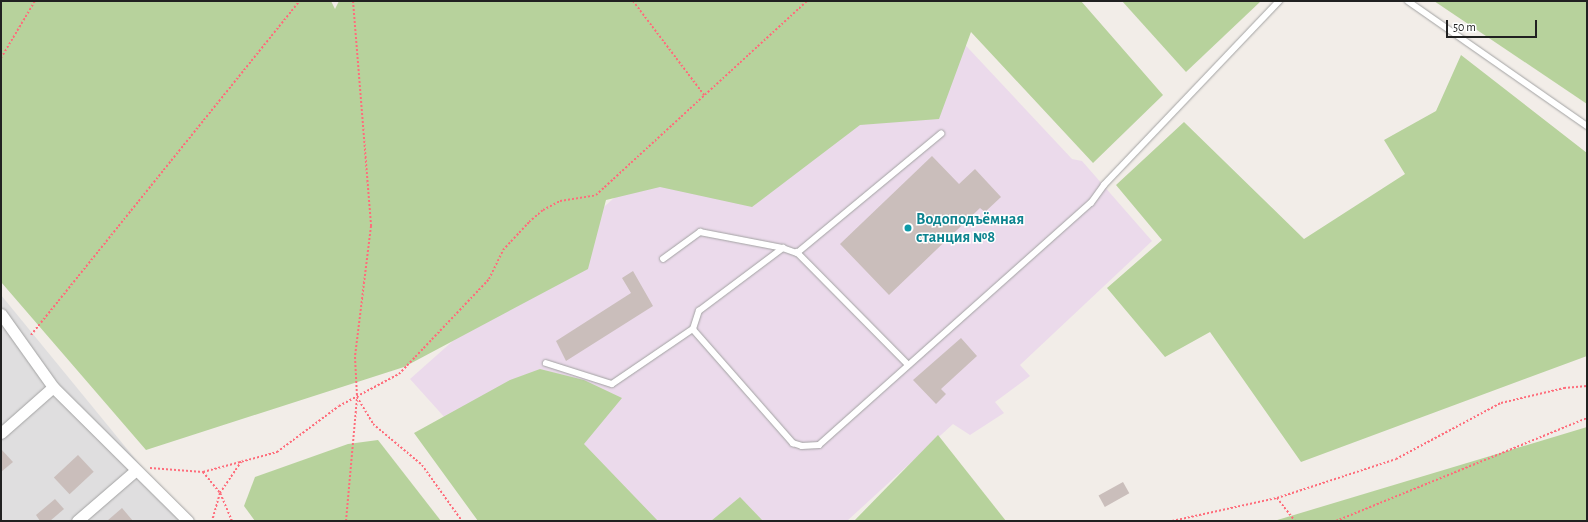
<!DOCTYPE html>
<meta charset="utf-8">
<style>
body{margin:0}
#map{position:relative;width:1588px;height:522px;overflow:hidden;background:#f2ede8;font-family:"Alegreya Sans",sans-serif}
div>[style]{position:absolute}
.residential>*{inset:0;background:#dfdedf}
.industrial>*{inset:0;background:#ebdaeb}
.forest>*{inset:0;background:#b7d29c}
.building>*{inset:0;background:#cabebb;transform-origin:0 0}
.path>*{height:2px;margin-top:-1px;transform-origin:0;background:repeating-linear-gradient(90deg,#fe6d7b 0 2px,transparent 0 4px)}
.roads{filter:drop-shadow(0 0 1px #a2a2a2) drop-shadow(0 0 1px #a2a2a2)}
.service>*{height:5.5px;margin:-2.75px;padding:0 2.75px;transform-origin:2.75px;border-radius:2.75px;background:#fff}
.minor>*{height:11px;margin:-5.5px;padding:0 5.5px;transform-origin:5.5px;border-radius:5.5px;background:#fff}
.dots>*{width:11px;height:11px;translate:-50% -50%;box-sizing:border-box;border:2px solid #fff;border-radius:50%}
span{translate:-50% -50%;white-space:nowrap;text-align:center;line-height:1.15;-webkit-text-stroke:3px #fff;paint-order:stroke}
.culture-label{font-size:16px;color:#0d838f;font-weight:700}
.left{translate:0 -50%;text-align:left}
.frame{position:absolute;inset:0;border:2px solid #212121;pointer-events:none}
.scale{position:absolute;left:1446px;top:20px;width:91px;height:18px;box-sizing:border-box;border:2px solid #212121;border-top:0;padding-left:5px;font-size:12px;line-height:14px;white-space:nowrap;color:#212121;-webkit-text-stroke:3px #fff;paint-order:stroke}
</style>
<div id="map">
<div class="residential">
<i style="clip-path:polygon(1px 295px,186px 521px,1px 521px)"></i>
</div>
<div class="industrial">
<i style="clip-path:polygon(836px 1px,924px 1px,1072px 159px,1082px 161px,1152px 241px,1020px 365px,1030px 376px,995px 402px,1004px 413px,970px 435px,953px 424px,847px 521px,538px 521px,410px 379px)"></i>
</div>
<div class="forest">
<i style="clip-path:polygon(1px 1px,331px 1px,335px 9px,339px 1px,1081px 1px,1163px 95px,1093px 163px,971px 32px,939px 119px,860px 125px,752px 207px,660px 187px,606px 200px,588px 269px,404px 367px,146px 450px,1px 282px)"></i>
<i style="clip-path:polygon(1122px 1px,1261px 1px,1186px 72px)"></i>
<i style="clip-path:polygon(1434px 1px,1587px 1px,1587px 104px)"></i>
<i style="clip-path:polygon(1461px 55px,1587px 153px,1587px 356px,1301px 462px,1210px 332px,1165px 357px,1107px 288px,1162px 240px,1116px 185px,1184px 122px,1304px 239px,1405px 174px,1384px 140px,1436px 111px)"></i>
<i style="clip-path:polygon(540px 369px,584px 380px,622px 398px,584px 444px,658px 521px,478px 521px,414px 433px,510px 380px)"></i>
<i style="clip-path:polygon(1587px 427px,1587px 521px,1274px 521px)"></i>
<i style="clip-path:polygon(938px 435px,1006px 521px,854px 521px)"></i>
<i style="clip-path:polygon(378px 440px,441px 521px,255px 521px,244px 506px,255px 477px,348px 444px)"></i>
<i style="clip-path:polygon(740px 497px,763px 521px,711px 521px)"></i>
</div>
<div class="building">
<i style="clip-path:polygon(932px 156px,959px 184px,975px 169px,1001px 197px,985px 212px,980px 208px,889px 295px,840px 244px)"></i>
<i style="clip-path:polygon(633px 271px,653px 306px,566px 361px,556px 341px,631px 293px,622px 278px)"></i>
<i style="clip-path:polygon(961px 338px,977px 356px,941px 389px,946px 394px,936px 404px,913px 380px)"></i>
<i style="clip-path:polygon(1px 449px,13px 462px,1px 472px)"></i>
<i style="left:78px;top:455px;width:23px;height:33px;rotate:47deg"></i>
<i style="left:1123px;top:482px;width:13px;height:28px;rotate:61deg"></i>
<i style="clip-path:polygon(55px 499px,64px 509px,50px 521px,40px 521px,36px 515px)"></i>
<i style="clip-path:polygon(122px 508px,133px 521px,107px 521px)"></i>
</div>
<div class="path">
<i style="left:353px;top:1px;width:226px;rotate:85.4deg"></i>
<i style="left:371px;top:226px;width:132px;rotate:97deg"></i>
<i style="left:355px;top:357px;width:40px;rotate:87.1deg"></i>
<i style="left:357px;top:397px;width:31px;rotate:59deg"></i>
<i style="left:373px;top:424px;width:64px;rotate:39.9deg"></i>
<i style="left:422px;top:465px;width:69px;rotate:54.5deg"></i>
<i style="left:633px;top:1px;width:118px;rotate:52.9deg"></i>
<i style="left:1px;top:58px;width:66px;rotate:-59.2deg"></i>
<i style="left:31px;top:335px;width:429px;rotate:-51.2deg"></i>
<i style="left:150px;top:468px;width:53px;rotate:4.3deg"></i>
<i style="left:203px;top:472px;width:77px;rotate:-15.1deg"></i>
<i style="left:277px;top:452px;width:77px;rotate:-36.6deg"></i>
<i style="left:339px;top:406px;width:68px;rotate:-28.1deg"></i>
<i style="left:399px;top:374px;width:131px;rotate:-46.5deg"></i>
<i style="left:489px;top:279px;width:32px;rotate:-64deg"></i>
<i style="left:503px;top:250px;width:38px;rotate:-47deg"></i>
<i style="left:529px;top:222px;width:18px;rotate:-41deg"></i>
<i style="left:543px;top:210px;width:19px;rotate:-28deg"></i>
<i style="left:560px;top:201px;width:36px;rotate:-9deg"></i>
<i style="left:596px;top:195px;width:287px;rotate:-42.6deg"></i>
<i style="left:203px;top:472px;width:27px;rotate:51deg"></i>
<i style="left:220px;top:493px;width:29px;rotate:106deg"></i>
<i style="left:1277px;top:498px;width:29px;rotate:52deg"></i>
<i style="left:232px;top:521px;width:30px;rotate:-113deg"></i>
<i style="left:220px;top:493px;width:40px;rotate:-56deg"></i>
<i style="left:346px;top:521px;width:123px;rotate:-84.9deg"></i>
<i style="left:1172px;top:521px;width:107px;rotate:-12.4deg"></i>
<i style="left:1277px;top:498px;width:125px;rotate:-18.1deg"></i>
<i style="left:1396px;top:459px;width:119px;rotate:-28.1deg"></i>
<i style="left:1501px;top:403px;width:65px;rotate:-13.4deg"></i>
<i style="left:1564px;top:388px;width:23px;rotate:-5deg"></i>
<i style="left:1336px;top:521px;width:271px;rotate:-22.3deg"></i>
</div>
<div class="roads">
<div class="service">
<i style="left:1408px;top:1px;width:218px;rotate:34.9deg"></i>
<i style="left:663px;top:259px;width:46px;rotate:-36.1deg"></i>
<i style="left:700px;top:232px;width:85px;rotate:10.9deg"></i>
<i style="left:783px;top:248px;width:15px;rotate:20deg"></i>
<i style="left:693px;top:329px;width:19px;rotate:-72deg"></i>
<i style="left:699px;top:311px;width:105px;rotate:-36.9deg"></i>
<i style="left:546px;top:363px;width:69px;rotate:17.7deg"></i>
<i style="left:612px;top:384px;width:98px;rotate:-34.2deg"></i>
<i style="left:693px;top:329px;width:152px;rotate:48.7deg"></i>
<i style="left:793px;top:443px;width:9px;rotate:18deg"></i>
<i style="left:802px;top:446px;width:17px;rotate:-3deg"></i>
<i style="left:819px;top:445px;width:364px;rotate:-41.7deg"></i>
<i style="left:1091px;top:203px;width:22px;rotate:-54deg"></i>
<i style="left:1104px;top:185px;width:254px;rotate:-46.4deg"></i>
<i style="left:908px;top:365px;width:158px;rotate:-134.7deg"></i>
<i style="left:797px;top:253px;width:187px;rotate:-39.6deg"></i>
</div>
<div class="minor">
<i style="left:1px;top:314px;width:90px;rotate:54.5deg"></i>
<i style="left:53px;top:387px;width:190px;rotate:44.8deg"></i>
<i style="left:1px;top:433px;width:69px;rotate:-41.5deg"></i>
<i style="left:77px;top:521px;width:77px;rotate:-40.8deg"></i>
</div>
</div>
<div class="dots">
<i style="left:908px;top:228px;background:#0f9aa8"></i>
</div>
<div class="culture-label">
<span class="left" style="left:916px;top:228px">Водоподъёмная<br>станция №8</span>
</div>
<div class="frame"></div>
<div class="scale">50 m</div>
</div>
